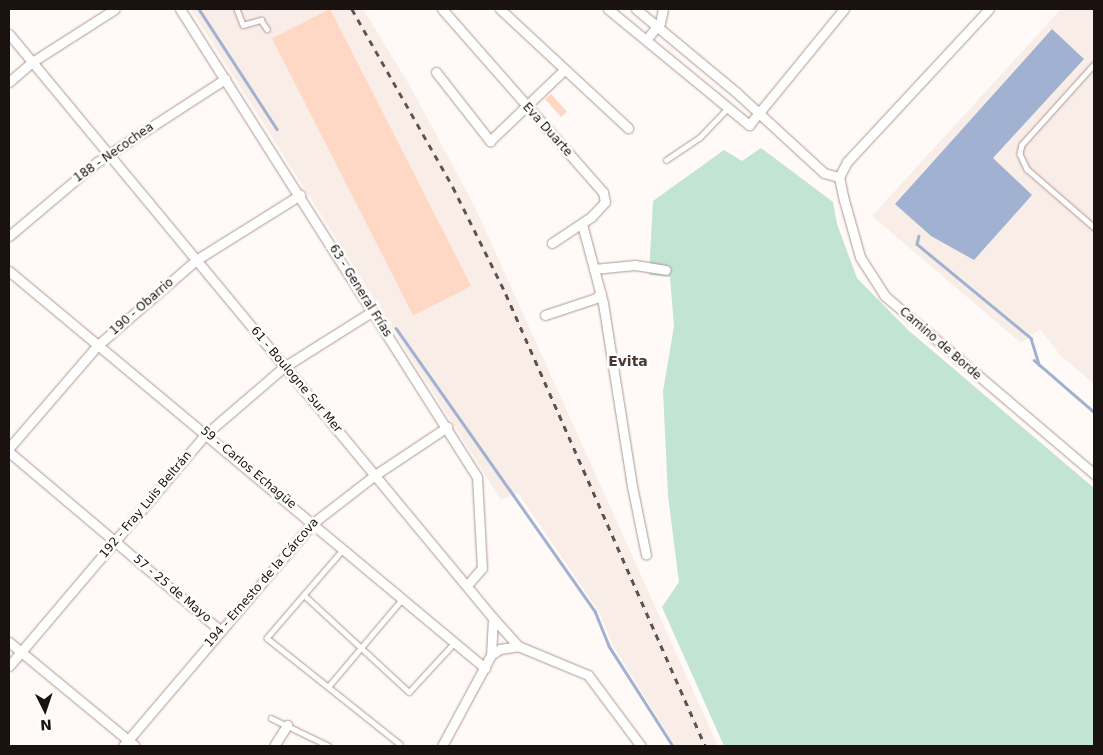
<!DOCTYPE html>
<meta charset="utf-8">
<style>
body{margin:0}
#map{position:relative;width:1103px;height:755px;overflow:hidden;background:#fffaf8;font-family:"DejaVu Sans",sans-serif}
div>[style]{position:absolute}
.built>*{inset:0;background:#f9ede7}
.green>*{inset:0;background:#c2e4d2}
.water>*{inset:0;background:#a0b1d1}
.stream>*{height:2.5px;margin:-1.25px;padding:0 1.25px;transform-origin:1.25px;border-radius:1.25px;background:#a0b1d1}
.building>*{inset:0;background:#fed8c4;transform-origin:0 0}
.roads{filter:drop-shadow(0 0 1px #ae988f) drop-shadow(0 0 1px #ae988f)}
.lane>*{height:4.5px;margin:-2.25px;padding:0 2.25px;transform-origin:2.25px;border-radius:2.25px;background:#fff}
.street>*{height:9px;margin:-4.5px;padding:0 4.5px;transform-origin:4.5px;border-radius:4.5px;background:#fff}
.rail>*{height:2.5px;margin-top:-1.25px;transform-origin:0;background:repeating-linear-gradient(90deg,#5a5350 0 6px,transparent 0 12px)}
span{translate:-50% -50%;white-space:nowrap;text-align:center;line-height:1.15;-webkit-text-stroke:5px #fff;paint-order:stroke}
.street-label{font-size:12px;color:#1a120f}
.neighbourhood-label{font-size:14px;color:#4a3830;font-weight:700}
.frame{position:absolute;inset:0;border:10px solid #1a120f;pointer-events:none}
.north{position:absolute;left:20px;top:685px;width:50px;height:50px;-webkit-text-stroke:4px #fff;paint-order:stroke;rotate:176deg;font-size:14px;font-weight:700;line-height:20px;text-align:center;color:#1a120f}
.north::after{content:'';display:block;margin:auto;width:18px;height:22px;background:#1a120f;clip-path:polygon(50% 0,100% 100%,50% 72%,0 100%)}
</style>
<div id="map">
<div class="built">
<i style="clip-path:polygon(191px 9px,363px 9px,410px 86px,475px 207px,718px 746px,675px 746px,613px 646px,599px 612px,518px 493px,501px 500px)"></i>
<i style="clip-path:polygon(1061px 9px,1094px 9px,1094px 384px,1061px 356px,1040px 329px,1021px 343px,872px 216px)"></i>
</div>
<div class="green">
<i style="clip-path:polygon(761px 148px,833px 202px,837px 224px,857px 278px,908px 330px,1094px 488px,1094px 746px,724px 746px,662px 607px,679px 582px,668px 496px,663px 391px,674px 326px,670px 277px,649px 275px,653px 201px,724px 150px,742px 161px)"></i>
</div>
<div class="water">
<i style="clip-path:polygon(1052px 29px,1084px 59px,993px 158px,1032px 195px,974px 260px,931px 236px,895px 204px)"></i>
</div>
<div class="stream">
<i style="left:199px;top:9px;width:143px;rotate:57deg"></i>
<i style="left:919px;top:236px;width:8px;rotate:104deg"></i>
<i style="left:917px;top:244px;width:148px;rotate:39.5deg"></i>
<i style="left:1031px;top:338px;width:28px;rotate:73deg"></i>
<i style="left:396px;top:328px;width:346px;rotate:54.9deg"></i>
<i style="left:595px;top:611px;width:38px;rotate:68deg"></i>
<i style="left:609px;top:646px;width:119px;rotate:57.4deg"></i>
<i style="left:1034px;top:360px;width:79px;rotate:40.9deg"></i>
</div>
<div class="building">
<i style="left:330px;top:9px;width:311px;height:65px;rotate:63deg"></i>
<i style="left:551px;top:94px;width:24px;height:8px;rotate:48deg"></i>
</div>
<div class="roads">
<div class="lane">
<i style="left:237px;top:9px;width:17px;rotate:69deg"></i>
<i style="left:243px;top:25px;width:19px;rotate:-16deg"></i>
<i style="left:261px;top:20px;width:11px;rotate:56deg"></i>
<i style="left:1094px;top:65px;width:108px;rotate:132deg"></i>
<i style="left:1022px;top:145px;width:9px;rotate:103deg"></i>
<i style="left:1020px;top:154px;width:17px;rotate:65deg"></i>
<i style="left:1027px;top:169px;width:89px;rotate:40.9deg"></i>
<i style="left:666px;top:160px;width:40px;rotate:-34deg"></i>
<i style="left:699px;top:138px;width:42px;rotate:-46deg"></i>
<i style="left:343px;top:550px;width:116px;rotate:130.8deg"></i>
<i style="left:267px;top:638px;width:170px;rotate:38.6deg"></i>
<i style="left:304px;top:595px;width:143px;rotate:42.7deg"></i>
<i style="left:409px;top:692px;width:68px;rotate:-47.4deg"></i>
<i style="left:328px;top:687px;width:115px;rotate:-49.9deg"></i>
<i style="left:271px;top:718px;width:64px;rotate:25.8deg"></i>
</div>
<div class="street">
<i style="left:180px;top:9px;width:554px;rotate:57.6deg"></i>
<i style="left:477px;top:477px;width:91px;rotate:86.9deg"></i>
<i style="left:482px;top:568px;width:23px;rotate:131deg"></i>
<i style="left:442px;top:9px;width:244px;rotate:48.7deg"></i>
<i style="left:603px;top:192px;width:10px;rotate:79deg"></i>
<i style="left:605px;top:202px;width:21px;rotate:133deg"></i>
<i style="left:591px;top:217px;width:47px;rotate:146.3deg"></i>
<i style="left:500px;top:9px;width:175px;rotate:42.9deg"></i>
<i style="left:608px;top:9px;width:183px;rotate:39.4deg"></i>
<i style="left:749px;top:125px;width:150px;rotate:-50.7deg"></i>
<i style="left:636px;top:9px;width:131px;rotate:39.7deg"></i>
<i style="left:737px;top:93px;width:118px;rotate:42.6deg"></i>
<i style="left:824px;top:173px;width:16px;rotate:15deg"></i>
<i style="left:989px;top:9px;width:209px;rotate:132.9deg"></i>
<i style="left:847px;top:162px;width:17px;rotate:118deg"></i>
<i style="left:839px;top:177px;width:24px;rotate:78deg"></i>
<i style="left:844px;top:200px;width:59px;rotate:74.3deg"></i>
<i style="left:860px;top:257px;width:46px;rotate:57.3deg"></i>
<i style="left:885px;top:296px;width:275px;rotate:40.4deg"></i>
<i style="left:9px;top:34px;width:758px;rotate:50.35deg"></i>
<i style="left:493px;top:618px;width:37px;rotate:93deg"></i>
<i style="left:491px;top:655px;width:103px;rotate:118.3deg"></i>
<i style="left:646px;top:40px;width:22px;rotate:-51deg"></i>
<i style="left:660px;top:23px;width:14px;rotate:-78deg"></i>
<i style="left:436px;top:72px;width:88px;rotate:52deg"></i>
<i style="left:490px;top:141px;width:103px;rotate:-43.8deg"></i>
<i style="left:9px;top:82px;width:30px;rotate:-41deg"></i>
<i style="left:32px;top:62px;width:98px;rotate:-32.6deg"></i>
<i style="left:582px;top:224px;width:82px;rotate:75.1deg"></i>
<i style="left:603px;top:303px;width:185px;rotate:81deg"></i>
<i style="left:632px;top:486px;width:70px;rotate:78.5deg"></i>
<i style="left:9px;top:236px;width:115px;rotate:-40.1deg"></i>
<i style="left:97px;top:162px;width:153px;rotate:-33deg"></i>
<i style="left:594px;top:269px;width:41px;rotate:-5.6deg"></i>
<i style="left:635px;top:265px;width:31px;rotate:9deg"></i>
<i style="left:9px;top:271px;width:620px;rotate:39.83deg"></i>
<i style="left:545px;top:315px;width:54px;rotate:-18.4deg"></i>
<i style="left:596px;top:298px;width:7px;rotate:-45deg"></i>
<i style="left:9px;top:448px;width:136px;rotate:-49.2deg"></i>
<i style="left:98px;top:345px;width:130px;rotate:-40.9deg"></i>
<i style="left:196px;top:260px;width:123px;rotate:-32deg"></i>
<i style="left:9px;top:452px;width:276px;rotate:40.2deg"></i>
<i style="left:493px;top:618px;width:38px;rotate:48deg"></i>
<i style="left:518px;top:646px;width:76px;rotate:22.5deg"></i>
<i style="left:588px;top:675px;width:89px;rotate:53.3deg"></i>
<i style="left:9px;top:642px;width:163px;rotate:39.5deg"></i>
<i style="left:491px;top:655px;width:11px;rotate:-34deg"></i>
<i style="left:500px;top:649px;width:18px;rotate:-9deg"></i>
<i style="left:9px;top:666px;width:304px;rotate:-49.7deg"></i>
<i style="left:206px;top:434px;width:103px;rotate:-40.7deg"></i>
<i style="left:284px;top:367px;width:105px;rotate:-32.2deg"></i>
<i style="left:123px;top:746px;width:293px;rotate:-49.6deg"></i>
<i style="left:313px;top:523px;width:78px;rotate:-37.7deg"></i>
<i style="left:375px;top:475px;width:87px;rotate:-33.7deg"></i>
<i style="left:274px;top:746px;width:25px;rotate:-58deg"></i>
</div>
</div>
<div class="rail">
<i style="left:352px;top:9px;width:205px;rotate:60.4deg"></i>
<i style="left:453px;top:187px;width:119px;rotate:63.6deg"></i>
<i style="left:506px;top:294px;width:494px;rotate:66.2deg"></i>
</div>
<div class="street-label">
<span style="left:547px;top:130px;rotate:48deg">Eva Duarte</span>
<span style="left:114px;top:153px;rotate:-35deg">188 - Necochea</span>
<span style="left:360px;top:291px;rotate:58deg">63 - General Frías</span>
<span style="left:142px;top:307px;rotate:-41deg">190 - Obarrio</span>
<span style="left:940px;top:344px;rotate:41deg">Camino de Borde</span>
<span style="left:296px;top:380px;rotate:50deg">61 - Boulogne Sur Mer</span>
<span style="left:248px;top:468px;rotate:40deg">59 - Carlos Echagüe</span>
<span style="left:146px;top:505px;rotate:-50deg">192 - Fray Luis Beltrán</span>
<span style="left:262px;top:583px;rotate:-49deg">194 - Ernesto de la Cárcova</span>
<span style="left:172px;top:589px;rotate:40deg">57 - 25 de Mayo</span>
</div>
<div class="neighbourhood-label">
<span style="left:628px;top:361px">Evita</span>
</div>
<div class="frame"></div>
<div class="north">N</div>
</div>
